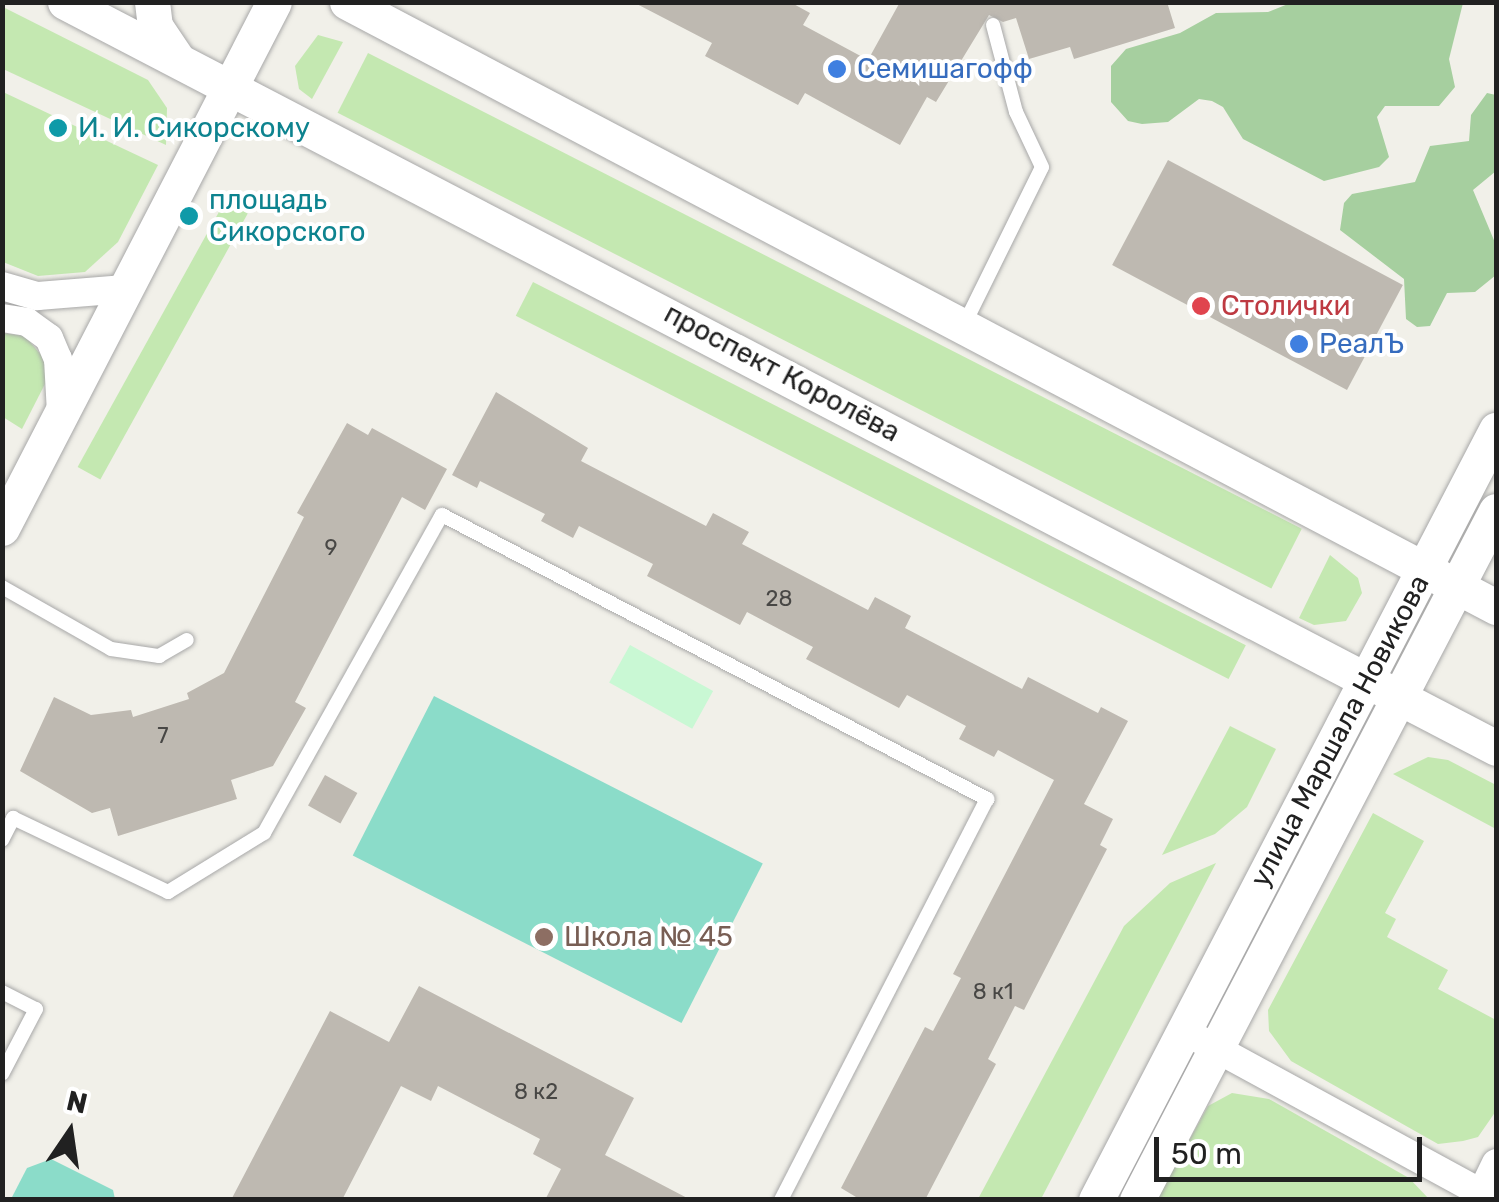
<!DOCTYPE html>
<meta charset="utf-8">
<style>
body{margin:0}
#map{position:relative;width:1499px;height:1202px;overflow:hidden;background:#f1f0e9;font-family:Rubik,sans-serif}
div>[style]{position:absolute}
.grass>*{inset:0;background:#c4e8b1;transform-origin:0 0}
.forest>*{inset:0;background:#a6cf9f}
.park>*{inset:0;background:#c9f8d4;transform-origin:0 0}
.pitch>*{inset:0;background:#8bdcc9;transform-origin:0 0}
.building>*{inset:0;background:#beb9b1;transform-origin:0 0}
.roads{filter:drop-shadow(0 0 2px #a8a8a8) drop-shadow(0 0 2px #a8a8a8)}
.service>*{height:14px;margin:-7px;padding:0 7px;transform-origin:7px;border-radius:7px;background:#fff}
.minor>*{height:28px;margin:-14px;padding:0 14px;transform-origin:14px;border-radius:14px;background:#fff}
.tertiary>*{height:35px;margin:-17.5px;padding:0 17.5px;transform-origin:17.5px;border-radius:17.5px;background:#fff}
.dots>*{width:28px;height:28px;translate:-50% -50%;box-sizing:border-box;border:5px solid #fff;border-radius:50%}
span{translate:-50% -50%;white-space:nowrap;text-align:center;line-height:1.15;-webkit-text-stroke:8px #fff;paint-order:stroke}
.number-label{font-size:22px;color:#484745}
.number-label span{-webkit-text-stroke-width:0}
.shop-label{font-size:28px;color:#366cbe}
.left{translate:0 -50%;text-align:left}
.culture-label{font-size:28px;color:#0d838f}
.health-label{font-size:28px;color:#be3a42}
.street-label{font-size:28px;color:#212121}
.education-label{font-size:28px;color:#785e54}
.frame{position:absolute;inset:0;border:5px solid #212121;pointer-events:none}
.north{position:absolute;left:20px;top:1082px;width:100px;height:100px;-webkit-text-stroke:8px #fff;paint-order:stroke;rotate:13deg;font-size:28px;font-weight:700;line-height:40px;text-align:center;color:#212121}
.north::after{content:'';display:block;margin:auto;width:35px;height:45px;background:#212121;clip-path:polygon(50% 0,100% 100%,50% 72%,0 100%)}
.scale{position:absolute;left:1154px;top:1137px;width:268px;height:45px;box-sizing:border-box;border:5px solid #212121;border-top:0;padding-left:12px;font-size:30px;line-height:35px;white-space:nowrap;color:#212121;-webkit-text-stroke:8px #fff;paint-order:stroke}
</style>
<div id="map">
<div class="grass">
<i style="clip-path:polygon(3px 7px,148px 80px,167px 108px,166px 145px,3px 69px)"></i>
<i style="clip-path:polygon(318px 35px,343px 42px,312px 99px,299px 89px,295px 66px)"></i>
<i style="left:368px;top:53px;width:1048px;height:67px;rotate:27deg"></i>
<i style="clip-path:polygon(3px 92px,158px 165px,118px 242px,85px 272px,38px 276px,3px 262px)"></i>
<i style="left:225px;top:201px;width:26px;height:304px;rotate:29deg"></i>
<i style="left:533px;top:282px;width:800px;height:38px;rotate:27deg"></i>
<i style="clip-path:polygon(2px 333px,25px 336px,47px 362px,47px 380px,22px 429px,3px 417px)"></i>
<i style="clip-path:polygon(1330px 555px,1358px 578px,1362px 593px,1346px 621px,1314px 625px,1299px 618px)"></i>
<i style="clip-path:polygon(1230px 726px,1276px 749px,1247px 807px,1215px 834px,1162px 855px)"></i>
<i style="clip-path:polygon(1428px 757px,1448px 760px,1496px 785px,1496px 829px,1393px 774px)"></i>
<i style="clip-path:polygon(1373px 813px,1424px 841px,1385px 913px,1396px 919px,1387px 937px,1448px 970px,1438px 989px,1496px 1020px,1496px 1111px,1478px 1137px,1463px 1141px,1438px 1144px,1291px 1061px,1269px 1031px,1268px 1010px)"></i>
<i style="clip-path:polygon(1216px 863px,1041px 1199px,978px 1199px,1124px 926px,1170px 883px)"></i>
<i style="clip-path:polygon(1232px 1093px,1269px 1099px,1409px 1178px,1429px 1199px,1157px 1199px,1208px 1106px)"></i>
</div>
<div class="forest">
<i style="clip-path:polygon(1293px 2px,1463px 3px,1449px 59px,1455px 87px,1439px 106px,1385px 106px,1377px 117px,1389px 157px,1379px 167px,1324px 181px,1243px 139px,1223px 107px,1212px 101px,1199px 99px,1168px 122px,1142px 124px,1128px 121px,1111px 102px,1111px 66px,1126px 49px,1180px 33px,1216px 13px,1268px 12px)"></i>
<i style="clip-path:polygon(1487px 93px,1496px 95px,1496px 171px,1473px 190px,1496px 245px,1496px 275px,1475px 292px,1447px 293px,1430px 326px,1417px 327px,1406px 319px,1404px 279px,1340px 230px,1344px 203px,1352px 194px,1415px 182px,1430px 146px,1469px 141px,1471px 115px)"></i>
</div>
<div class="park">
<i style="left:630px;top:645px;width:95px;height:43px;rotate:29deg"></i>
</div>
<div class="pitch">
<i style="left:434px;top:696px;width:369px;height:179px;rotate:27deg"></i>
<i style="clip-path:polygon(51px 1159px,113px 1190px,115px 1199px,11px 1199px,27px 1168px)"></i>
</div>
<div class="building">
<i style="clip-path:polygon(633px 2px,790px 2px,810px 13px,803px 25px,868px 60px,900px 2px,1167px 2px,1175px 28px,1074px 59px,1070px 47px,1029px 59px,1016px 18px,1003px 22px,989px 15px,936px 102px,927px 97px,900px 145px,805px 93px,798px 105px,705px 56px,712px 43px)"></i>
<i style="left:1168px;top:160px;width:266px;height:119px;rotate:28deg"></i>
<i style="clip-path:polygon(496px 392px,588px 448px,581px 461px,706px 526px,713px 513px,749px 532px,742px 544px,868px 610px,875px 597px,911px 616px,905px 628px,1022px 689px,1028px 677px,1098px 713px,1101px 707px,1128px 721px,1084px 804px,1113px 819px,1100px 845px,1107px 849px,1024px 1010px,1015px 1006px,988px 1059px,996px 1064px,925px 1200px,861px 1200px,841px 1188px,925px 1027px,933px 1031px,961px 978px,953px 974px,1054px 780px,998px 750px,994px 757px,959px 739px,966px 726px,907px 695px,899px 708px,806px 659px,813px 647px,747px 612px,740px 625px,647px 576px,653px 564px,579px 526px,573px 538px,541px 521px,545px 514px,480px 481px,477px 488px,452px 475px)"></i>
<i style="clip-path:polygon(347px 423px,368px 435px,372px 428px,447px 469px,425px 510px,402px 497px,295px 702px,306px 708px,273px 766px,231px 780px,237px 799px,118px 836px,110px 808px,92px 813px,20px 771px,54px 697px,91px 715px,131px 710px,133px 717px,189px 699px,187px 693px,224px 673px,304px 517px,297px 513px)"></i>
<i style="left:325px;top:775px;width:37px;height:35px;rotate:29deg"></i>
<i style="clip-path:polygon(419px 986px,634px 1098px,605px 1155px,691px 1200px,545px 1200px,561px 1169px,533px 1154px,540px 1139px,438px 1086px,431px 1101px,401px 1086px,342px 1200px,231px 1200px,330px 1011px,389px 1042px)"></i>
</div>
<div class="roads">
<div class="service">
<i style="left:963px;top:327px;width:178px;rotate:-63.7deg"></i>
<i style="left:1042px;top:167px;width:61px;rotate:-115.3deg"></i>
<i style="left:1016px;top:112px;width:90px;rotate:-104.8deg"></i>
<i style="left:2px;top:587px;width:125px;rotate:29.6deg"></i>
<i style="left:111px;top:649px;width:49px;rotate:8.3deg"></i>
<i style="left:159px;top:656px;width:32px;rotate:-30deg"></i>
<i style="left:2px;top:840px;width:25px;rotate:-63deg"></i>
<i style="left:13px;top:818px;width:172px;rotate:25.5deg"></i>
<i style="left:168px;top:892px;width:113px;rotate:-31.6deg"></i>
<i style="left:264px;top:833px;width:364px;rotate:-60.8deg"></i>
<i style="left:442px;top:515px;width:615px;rotate:27.52deg"></i>
<i style="left:987px;top:799px;width:451px;rotate:117.2deg"></i>
<i style="left:2px;top:992px;width:38px;rotate:27deg"></i>
<i style="left:36px;top:1009px;width:73px;rotate:117.6deg"></i>
</div>
<div class="minor">
<i style="left:2px;top:286px;width:37px;rotate:16deg"></i>
<i style="left:38px;top:296px;width:87px;rotate:-4.6deg"></i>
<i style="left:2px;top:318px;width:25px;rotate:9deg"></i>
<i style="left:27px;top:322px;width:27px;rotate:36deg"></i>
<i style="left:49px;top:338px;width:23px;rotate:67deg"></i>
<i style="left:58px;top:359px;width:53px;rotate:86.8deg"></i>
<i style="left:1184px;top:1031px;width:338px;rotate:28.6deg"></i>
<i style="left:1478px;top:1200px;width:41px;rotate:-64.1deg"></i>
</div>
<div class="tertiary">
<i style="left:65px;top:2px;width:1614px;rotate:27.53deg"></i>
<i style="left:152px;top:2px;width:24px;rotate:83deg"></i>
<i style="left:155px;top:26px;width:40px;rotate:56deg"></i>
<i style="left:347px;top:2px;width:1299px;rotate:27.77deg"></i>
<i style="left:2px;top:528px;width:592px;rotate:-62.66deg"></i>
<i style="left:1096px;top:1200px;width:868px;rotate:-62.55deg"></i>
<i style="left:1137px;top:1200px;width:777px;rotate:-62.48deg"></i>
</div>
</div>
<div class="dots">
<i style="left:837px;top:69px;background:#3f7fe0"></i>
<i style="left:58px;top:128px;background:#0f9aa8"></i>
<i style="left:189px;top:216px;background:#0f9aa8"></i>
<i style="left:1201px;top:306px;background:#e0444e"></i>
<i style="left:1299px;top:344px;background:#3f7fe0"></i>
<i style="left:544px;top:937px;background:#8d6e63"></i>
</div>
<div class="number-label">
<span style="left:331px;top:548px">9</span>
<span style="left:779px;top:599px">28</span>
<span style="left:163px;top:736px">7</span>
<span style="left:993px;top:992px">8 к1</span>
<span style="left:536px;top:1092px">8 к2</span>
</div>
<div class="shop-label">
<span class="left" style="left:857px;top:69px">Семишагофф</span>
<span class="left" style="left:1319px;top:344px">РеалЪ</span>
</div>
<div class="culture-label">
<span class="left" style="left:78px;top:128px">И. И. Сикорскому</span>
<span class="left" style="left:209px;top:216px">площадь<br>Сикорского</span>
</div>
<div class="health-label">
<span class="left" style="left:1221px;top:306px">Столички</span>
</div>
<div class="street-label">
<span style="left:782px;top:373px;rotate:28deg">проспект Королёва</span>
<span style="left:1340px;top:731px;rotate:-62deg">улица Маршала Новикова</span>
</div>
<div class="education-label">
<span class="left" style="left:564px;top:937px">Школа № 45</span>
</div>
<div class="frame"></div>
<div class="north">N</div>
<div class="scale">50 m</div>
</div>
